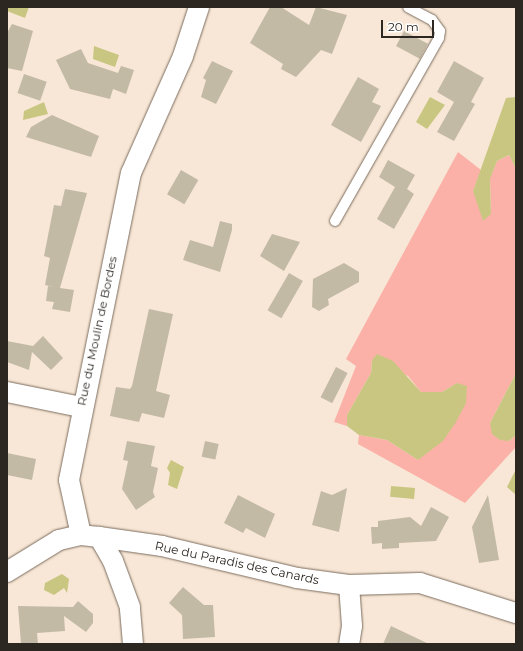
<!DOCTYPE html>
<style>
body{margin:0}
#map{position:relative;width:523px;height:651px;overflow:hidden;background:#f8e7d6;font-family:Montserrat,sans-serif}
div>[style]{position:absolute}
.green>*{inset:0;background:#fbb1a7}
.water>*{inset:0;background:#c9c681;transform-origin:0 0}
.building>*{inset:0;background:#c3baa6;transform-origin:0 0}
.roads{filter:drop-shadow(0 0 1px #7b6c5e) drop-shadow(0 0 1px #7b6c5e)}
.service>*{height:10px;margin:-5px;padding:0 5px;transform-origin:5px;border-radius:5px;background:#fff}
.minor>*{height:20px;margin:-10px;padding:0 10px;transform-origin:10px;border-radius:10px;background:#fff}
span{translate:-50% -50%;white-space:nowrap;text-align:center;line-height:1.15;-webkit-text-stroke:3px #fff;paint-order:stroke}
.street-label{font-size:12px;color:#2d2721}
.frame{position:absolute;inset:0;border:8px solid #2d2721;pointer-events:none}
.scale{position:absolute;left:381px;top:20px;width:53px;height:18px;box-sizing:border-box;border:2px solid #2d2721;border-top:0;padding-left:5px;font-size:12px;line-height:14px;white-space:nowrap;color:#2d2721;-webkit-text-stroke:3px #fff;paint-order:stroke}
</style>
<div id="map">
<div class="green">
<i style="clip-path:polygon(458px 152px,481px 170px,473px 191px,491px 214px,490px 178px,497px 161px,509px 155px,516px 169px,516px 373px,490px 423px,509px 441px,516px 435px,516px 447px,465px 503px,358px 444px,359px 435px,387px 440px,418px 460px,457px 383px,442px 392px,421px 392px,408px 376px,372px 360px,371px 373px,347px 415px,347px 426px,334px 422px,356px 366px,346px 359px)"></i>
</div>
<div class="water">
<i style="clip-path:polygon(7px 7px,29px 7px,25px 18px,7px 11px)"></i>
<i style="clip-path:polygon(94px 46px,119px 55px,115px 67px,93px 59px)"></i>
<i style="clip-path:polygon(430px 97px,445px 105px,427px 129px,416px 122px)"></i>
<i style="clip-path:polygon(516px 97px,516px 169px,509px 155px,497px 161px,490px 179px,491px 214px,483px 221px,473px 191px,506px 98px)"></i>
<i style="clip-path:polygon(44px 102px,48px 114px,23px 120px,24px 111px)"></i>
<i style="clip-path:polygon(377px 354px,393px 361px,421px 392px,442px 392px,457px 383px,467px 386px,466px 403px,456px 422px,443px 441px,418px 460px,387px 440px,359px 435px,347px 426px,347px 415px,371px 373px,372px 360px)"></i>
<i style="clip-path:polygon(516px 373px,516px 435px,509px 441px,500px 440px,492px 434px,490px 423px)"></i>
<i style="clip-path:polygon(171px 460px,184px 467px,177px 489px,168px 485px,170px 473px,167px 468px)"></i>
<i style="clip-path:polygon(516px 469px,516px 492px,515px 494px,507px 487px)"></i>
<i style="left:415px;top:488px;width:11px;height:24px;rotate:95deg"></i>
<i style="clip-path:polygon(62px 574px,69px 579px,67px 593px,64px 588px,54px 595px,44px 590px,45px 583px)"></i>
</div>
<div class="building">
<i style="clip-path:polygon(270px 7px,281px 7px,309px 25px,316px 7px,347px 15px,332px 54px,321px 50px,296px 77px,281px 69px,283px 64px,250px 43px)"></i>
<i style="clip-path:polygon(12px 24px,33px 31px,22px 71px,7px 68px,7px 33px)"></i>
<i style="left:404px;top:31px;width:27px;height:17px;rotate:28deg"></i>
<i style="clip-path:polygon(81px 49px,88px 63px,118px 73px,121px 66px,134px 70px,126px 94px,113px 89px,110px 99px,70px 89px,56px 60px)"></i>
<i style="clip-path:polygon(212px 61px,233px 71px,216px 104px,201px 97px,206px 80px,203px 78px)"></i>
<i style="clip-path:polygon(454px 61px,484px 78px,471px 102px,475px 104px,454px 141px,437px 132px,454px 102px,437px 92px)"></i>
<i style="left:24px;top:74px;width:24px;height:20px;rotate:19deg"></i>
<i style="clip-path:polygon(358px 77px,379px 89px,372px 102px,381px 106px,361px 142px,331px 125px)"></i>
<i style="clip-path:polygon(52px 115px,99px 136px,91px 157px,26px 137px,31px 127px)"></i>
<i style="clip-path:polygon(388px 160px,415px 175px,407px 189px,414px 194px,394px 229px,377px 219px,395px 187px,379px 177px)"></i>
<i style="left:181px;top:170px;width:20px;height:28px;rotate:30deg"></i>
<i style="clip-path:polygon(65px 189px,87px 193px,60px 288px,74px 290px,70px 312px,52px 309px,54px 302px,46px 301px,48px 286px,54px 287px,45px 285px,50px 258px,44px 256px,54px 205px,61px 206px)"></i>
<i style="clip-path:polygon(220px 221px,232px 224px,232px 230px,220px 272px,183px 260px,190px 240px,213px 247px)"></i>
<i style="clip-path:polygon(272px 234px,300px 242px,284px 271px,260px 256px)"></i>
<i style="clip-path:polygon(344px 263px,359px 272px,359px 282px,328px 299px,329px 305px,319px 311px,312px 307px,313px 279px)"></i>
<i style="left:289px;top:273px;width:16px;height:43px;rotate:30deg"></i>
<i style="clip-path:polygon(149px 309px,173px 314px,156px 391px,170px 395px,164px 418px,142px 413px,139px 422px,110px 416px,116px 387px,130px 389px,132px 386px)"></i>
<i style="clip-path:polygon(43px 336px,63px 358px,51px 370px,32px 352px,29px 370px,7px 362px,7px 341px,33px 346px)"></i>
<i style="left:336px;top:367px;width:13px;height:34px;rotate:27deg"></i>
<i style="clip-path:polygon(127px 441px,155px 446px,151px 466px,158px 468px,153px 492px,155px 497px,136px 510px,122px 489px,128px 461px,123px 460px)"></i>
<i style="left:205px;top:441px;width:14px;height:16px;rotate:12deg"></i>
<i style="clip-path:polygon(7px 453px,36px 459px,32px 480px,7px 475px)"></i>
<i style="clip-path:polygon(347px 488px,339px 532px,312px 525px,321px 491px,332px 495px)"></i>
<i style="clip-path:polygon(238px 495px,275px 514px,265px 538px,246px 528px,243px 533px,224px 523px)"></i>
<i style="clip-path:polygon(488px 495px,499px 560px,479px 563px,472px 527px)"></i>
<i style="clip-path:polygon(431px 507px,449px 517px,436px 541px,399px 543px,399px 548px,382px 549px,382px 543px,372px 544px,371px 527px,378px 527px,378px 521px,410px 517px,421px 526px)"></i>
<i style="clip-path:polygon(183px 587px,204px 605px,213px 605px,215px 637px,183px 639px,182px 615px,169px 603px)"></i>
<i style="clip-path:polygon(78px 601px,93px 614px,93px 623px,86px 632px,64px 616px,65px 631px,37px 633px,38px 644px,21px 644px,18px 606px,73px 607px)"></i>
<i style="clip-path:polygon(391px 626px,429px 644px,383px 644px)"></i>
</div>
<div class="roads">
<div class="service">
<i style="left:335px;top:221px;width:210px;rotate:-60.4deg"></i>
<i style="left:439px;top:38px;width:7px;rotate:-82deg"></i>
<i style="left:440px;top:31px;width:14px;rotate:-126deg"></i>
<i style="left:432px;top:20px;width:27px;rotate:-152deg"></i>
</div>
<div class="minor">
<i style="left:7px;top:392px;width:76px;rotate:11.5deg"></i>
<i style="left:99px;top:537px;width:64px;rotate:8.1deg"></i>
<i style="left:162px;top:546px;width:139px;rotate:13.3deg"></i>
<i style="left:297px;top:578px;width:52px;rotate:7.7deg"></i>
<i style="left:349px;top:585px;width:71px;rotate:-1.6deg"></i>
<i style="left:420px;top:583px;width:101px;rotate:17.4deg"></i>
<i style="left:7px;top:572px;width:61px;rotate:-31.6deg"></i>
<i style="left:59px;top:540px;width:23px;rotate:-13deg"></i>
<i style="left:349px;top:585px;width:41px;rotate:85.8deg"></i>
<i style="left:352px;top:626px;width:18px;rotate:99deg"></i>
<i style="left:133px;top:644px;width:37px;rotate:-95deg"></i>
<i style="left:130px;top:607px;width:49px;rotate:-110.3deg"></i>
<i style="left:113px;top:561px;width:28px;rotate:-120deg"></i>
<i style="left:99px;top:537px;width:18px;rotate:-174deg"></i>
<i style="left:81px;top:535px;width:56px;rotate:-102.3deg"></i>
<i style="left:69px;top:480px;width:313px;rotate:-78.6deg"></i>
<i style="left:131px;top:173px;width:128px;rotate:-66deg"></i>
<i style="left:183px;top:56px;width:52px;rotate:-71.9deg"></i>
</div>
</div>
<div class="street-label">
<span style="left:97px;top:331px;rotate:-78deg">Rue du Moulin de Bordes</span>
<span style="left:237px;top:563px;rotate:12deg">Rue du Paradis des Canards</span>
</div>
<div class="frame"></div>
<div class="scale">20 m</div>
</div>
